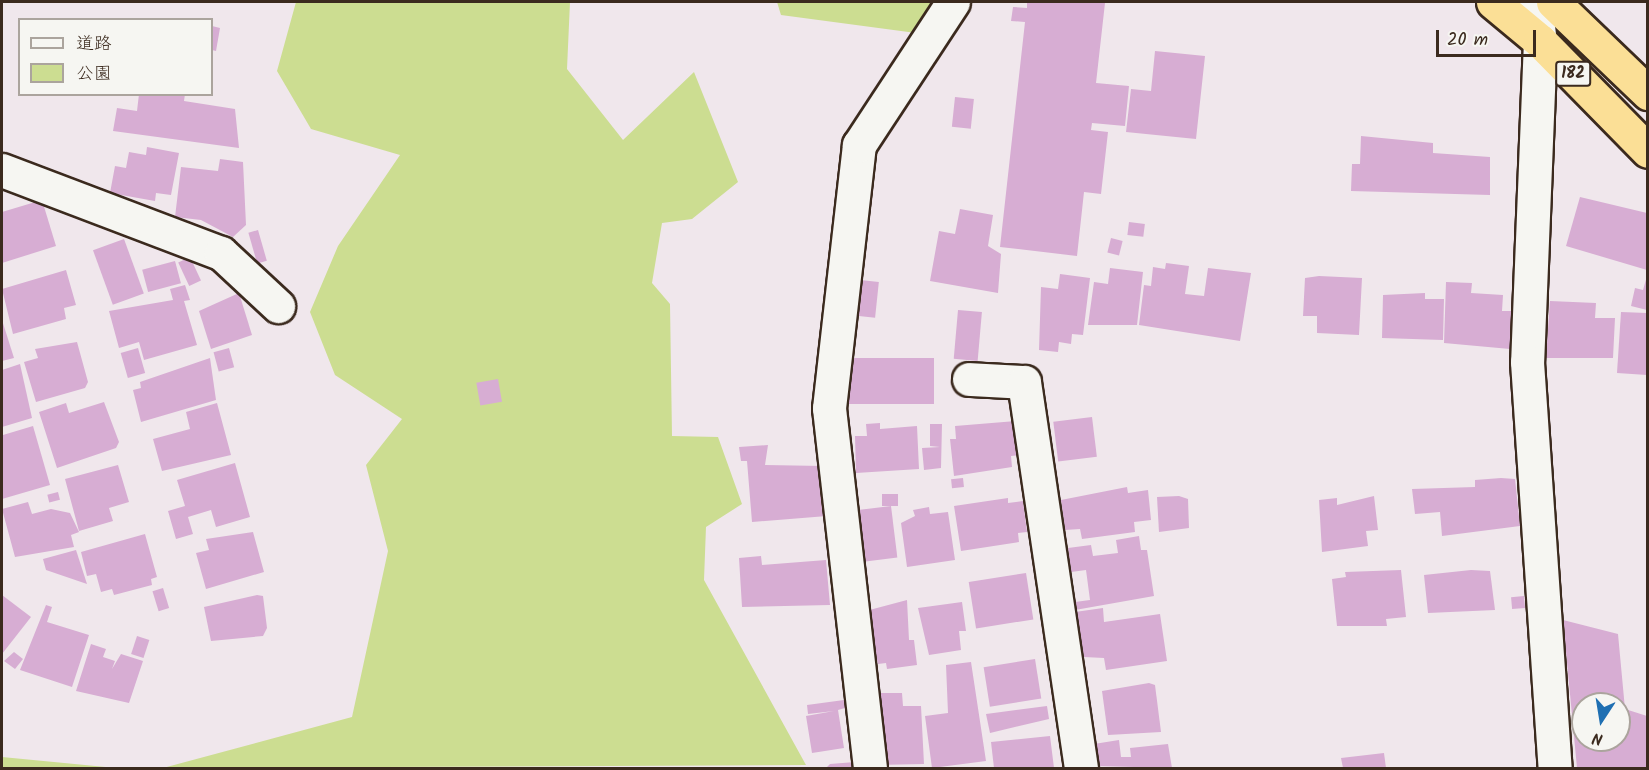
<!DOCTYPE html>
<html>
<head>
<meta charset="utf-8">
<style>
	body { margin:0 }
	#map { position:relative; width:1649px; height:770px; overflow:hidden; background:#f0e7ec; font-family:Kalam,"Klee One",sans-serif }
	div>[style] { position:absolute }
	.green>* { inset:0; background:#ccdd91 }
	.building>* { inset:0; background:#d7add3; transform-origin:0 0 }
	.roads { filter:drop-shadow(2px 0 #3b2a1e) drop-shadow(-2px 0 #3b2a1e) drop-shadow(0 2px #3b2a1e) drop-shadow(0 -2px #3b2a1e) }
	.minor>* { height:33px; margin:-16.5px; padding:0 16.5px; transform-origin:16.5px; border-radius:16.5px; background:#f6f6f2 }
	.trunk>* { height:33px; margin:-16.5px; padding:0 16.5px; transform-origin:16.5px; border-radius:16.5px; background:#fbdf96 }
	span { translate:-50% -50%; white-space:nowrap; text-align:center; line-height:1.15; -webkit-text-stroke:5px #f6f6f2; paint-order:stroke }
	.shield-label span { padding:2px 4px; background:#f6f6f2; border:2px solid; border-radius:4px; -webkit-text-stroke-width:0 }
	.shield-label { font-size:16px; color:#3b2a1e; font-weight:700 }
	.frame { position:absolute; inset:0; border:3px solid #3b2a1e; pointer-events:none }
	.legend { position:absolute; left:18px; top:18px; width:195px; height:78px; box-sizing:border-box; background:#f6f6f2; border:2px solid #aba49d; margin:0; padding:8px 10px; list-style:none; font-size:18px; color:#3b2a1e }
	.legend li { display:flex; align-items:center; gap:12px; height:30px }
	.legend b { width:30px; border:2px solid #aba49d }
	.north { position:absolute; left:1571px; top:692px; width:60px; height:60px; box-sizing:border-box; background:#f6f6f2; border:2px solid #aba49d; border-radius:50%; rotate:192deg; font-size:16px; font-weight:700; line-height:24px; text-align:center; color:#3b2a1e }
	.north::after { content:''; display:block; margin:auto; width:21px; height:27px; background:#1f6fb2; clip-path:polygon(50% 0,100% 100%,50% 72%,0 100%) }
	.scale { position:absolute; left:1436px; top:30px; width:100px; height:27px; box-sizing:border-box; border:3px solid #3b2a1e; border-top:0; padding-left:8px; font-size:18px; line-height:21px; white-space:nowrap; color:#3b2a1e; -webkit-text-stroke:4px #f6f6f2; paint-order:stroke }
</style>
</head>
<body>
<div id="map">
	<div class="green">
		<div style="clip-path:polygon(296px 2px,570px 2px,567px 69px,623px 140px,694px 72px,738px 182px,692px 219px,662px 223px,652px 283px,670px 304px,672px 436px,718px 437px,742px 504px,706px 527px,704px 580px,806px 765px,163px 768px,352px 717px,388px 551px,366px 465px,402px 419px,335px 375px,310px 312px,338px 246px,400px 155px,311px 129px,277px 71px)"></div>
		<div style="clip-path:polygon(777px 2px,954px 2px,931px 35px,781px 15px)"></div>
		<div style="clip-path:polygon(2px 757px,116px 768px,2px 768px)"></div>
	</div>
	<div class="building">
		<div style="clip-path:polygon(1027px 2px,1105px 3px,1096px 83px,1129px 86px,1125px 126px,1092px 123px,1091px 130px,1108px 132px,1101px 194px,1084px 192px,1077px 256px,1000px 247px,1025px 22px,1011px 21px,1013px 7px,1027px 8px)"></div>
		<div style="clip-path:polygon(212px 26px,220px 28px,216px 51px,212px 50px)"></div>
		<div style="clip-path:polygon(1155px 51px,1205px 56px,1196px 139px,1126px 132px,1131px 89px,1151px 91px)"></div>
		<div style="clip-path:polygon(139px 94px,185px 94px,184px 101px,235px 109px,239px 148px,113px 131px,117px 108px,137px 111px)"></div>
		<div style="left:955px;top:97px;width:19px;height:30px;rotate:6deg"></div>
		<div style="clip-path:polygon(1361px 136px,1433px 143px,1433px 153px,1490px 157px,1490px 195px,1351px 191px,1352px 164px,1360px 164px)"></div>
		<div style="clip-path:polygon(147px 147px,179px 153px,171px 195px,156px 193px,155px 201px,110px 193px,115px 166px,126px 168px,129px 152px,146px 155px)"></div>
		<div style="clip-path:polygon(220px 159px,243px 162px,246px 225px,233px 237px,201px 220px,175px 217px,181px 167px,218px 171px)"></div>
		<div style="clip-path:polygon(1580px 197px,1647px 213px,1647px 270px,1566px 246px)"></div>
		<div style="clip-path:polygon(42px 200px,56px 246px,2px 263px,2px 212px)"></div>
		<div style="clip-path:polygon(960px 209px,993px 215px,988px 246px,1001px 254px,998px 293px,930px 281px,939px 231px,955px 234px)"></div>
		<div style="left:1129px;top:222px;width:16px;height:13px;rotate:7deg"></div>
		<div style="left:258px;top:230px;width:32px;height:10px;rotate:74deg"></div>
		<div style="left:1111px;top:238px;width:12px;height:15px;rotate:14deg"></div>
		<div style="left:124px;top:239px;width:58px;height:33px;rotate:70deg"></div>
		<div style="left:190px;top:257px;width:26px;height:13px;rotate:65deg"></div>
		<div style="left:175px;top:261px;width:23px;height:34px;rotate:75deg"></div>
		<div style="clip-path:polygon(1166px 263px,1189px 266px,1185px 294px,1204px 296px,1208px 268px,1251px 273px,1240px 341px,1139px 325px,1144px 285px,1151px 286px,1153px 267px,1165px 269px)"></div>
		<div style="clip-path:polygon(1110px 268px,1143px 272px,1137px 325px,1088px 325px,1094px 282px,1108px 284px)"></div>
		<div style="clip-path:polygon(66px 270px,76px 305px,64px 308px,66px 319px,13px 334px,2px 289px)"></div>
		<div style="clip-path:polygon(1060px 274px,1090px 278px,1083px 335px,1072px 334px,1071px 344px,1059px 342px,1058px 352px,1039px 350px,1041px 287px,1058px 289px)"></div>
		<div style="clip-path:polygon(1319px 276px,1362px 278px,1359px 335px,1317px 333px,1317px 316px,1303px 316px,1305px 278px)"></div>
		<div style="clip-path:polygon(1647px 276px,1647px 310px,1631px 306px,1635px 288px,1643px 290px)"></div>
		<div style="left:851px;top:279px;width:28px;height:36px;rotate:6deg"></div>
		<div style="clip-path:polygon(1446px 282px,1472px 283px,1471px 293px,1503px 295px,1502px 311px,1512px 311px,1510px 349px,1444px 343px)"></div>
		<div style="clip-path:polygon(185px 285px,190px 300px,184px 301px,197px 345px,144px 360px,139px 342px,119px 348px,109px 311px,173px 300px,170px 289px)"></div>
		<div style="clip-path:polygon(239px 293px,252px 335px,211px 349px,199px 311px)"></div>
		<div style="clip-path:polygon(1425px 293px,1425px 299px,1444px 299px,1443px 340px,1382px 338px,1383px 295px)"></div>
		<div style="clip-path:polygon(1550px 301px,1596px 303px,1595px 318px,1615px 318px,1613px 358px,1546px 358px)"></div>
		<div style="left:958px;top:310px;width:24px;height:49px;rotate:5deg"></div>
		<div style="clip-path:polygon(1621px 312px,1647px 313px,1647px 375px,1617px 373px)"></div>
		<div style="clip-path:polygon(2px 320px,14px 358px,2px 361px)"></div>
		<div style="clip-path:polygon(77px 342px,88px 382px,85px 388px,36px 402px,24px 362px,38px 358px,35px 349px)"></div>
		<div style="left:138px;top:348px;width:26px;height:18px;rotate:74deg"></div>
		<div style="left:229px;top:348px;width:20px;height:16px;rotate:75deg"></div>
		<div style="clip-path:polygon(210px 358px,216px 400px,141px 422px,133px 390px,141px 388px,140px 382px)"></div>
		<div style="left:934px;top:358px;width:46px;height:91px;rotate:90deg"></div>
		<div style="clip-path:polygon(20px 364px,32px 418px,2px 427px,2px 370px)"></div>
		<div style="left:498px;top:379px;width:23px;height:22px;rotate:80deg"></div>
		<div style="clip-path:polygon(104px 402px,119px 442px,116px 448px,57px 468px,39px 412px,66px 403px,69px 413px)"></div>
		<div style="clip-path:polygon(217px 403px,231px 455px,162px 471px,153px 439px,190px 429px,186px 412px)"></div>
		<div style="left:1092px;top:417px;width:40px;height:39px;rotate:83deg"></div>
		<div style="clip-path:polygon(1016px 421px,1020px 455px,1011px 456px,1012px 467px,954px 476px,950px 439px,956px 439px,955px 426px)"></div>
		<div style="clip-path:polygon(880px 423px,880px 429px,917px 426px,919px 469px,856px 473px,855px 436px,867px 436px,866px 424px)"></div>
		<div style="clip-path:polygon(930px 424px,942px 424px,941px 468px,924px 470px,922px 448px,940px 447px,930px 446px)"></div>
		<div style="clip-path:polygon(33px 426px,50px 485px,2px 499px,3px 435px)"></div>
		<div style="clip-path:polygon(768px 445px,765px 465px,823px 466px,827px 516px,752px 522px,747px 461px,741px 461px,739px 447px)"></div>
		<div style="clip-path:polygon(235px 463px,250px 517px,216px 527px,211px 510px,188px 517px,193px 534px,176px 539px,168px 511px,185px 506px,177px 480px)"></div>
		<div style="clip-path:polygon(118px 465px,129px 502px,109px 508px,113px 521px,79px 531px,65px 479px)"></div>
		<div style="left:963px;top:478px;width:9px;height:12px;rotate:84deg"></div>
		<div style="clip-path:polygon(1501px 478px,1515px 479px,1520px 526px,1442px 536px,1440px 512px,1415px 514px,1412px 489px,1475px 487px,1475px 480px)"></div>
		<div style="clip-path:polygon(1127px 487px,1128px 493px,1148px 490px,1151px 520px,1134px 522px,1135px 532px,1082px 539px,1080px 529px,1065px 530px,1061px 500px)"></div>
		<div style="left:58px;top:492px;width:8px;height:11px;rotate:76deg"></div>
		<div style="left:882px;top:494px;width:16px;height:12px"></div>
		<div style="clip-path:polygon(1179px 496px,1188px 499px,1189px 528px,1159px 532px,1157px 497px)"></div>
		<div style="clip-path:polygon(1374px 496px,1378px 530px,1366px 531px,1368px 546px,1322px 552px,1319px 500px,1337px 498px,1337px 505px)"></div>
		<div style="clip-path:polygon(1008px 498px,1008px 503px,1023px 501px,1027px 532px,1018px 533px,1019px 542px,961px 551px,954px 506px)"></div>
		<div style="clip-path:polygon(28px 502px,32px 514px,51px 509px,70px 513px,79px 532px,71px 535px,74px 547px,15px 557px,2px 509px)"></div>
		<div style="left:891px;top:506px;width:52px;height:40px;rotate:83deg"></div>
		<div style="clip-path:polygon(929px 507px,930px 514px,948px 512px,955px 560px,907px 567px,901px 523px,915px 516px,913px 510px)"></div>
		<div style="clip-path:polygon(253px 532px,264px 572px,206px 589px,196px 553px,209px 550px,206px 539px)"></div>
		<div style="clip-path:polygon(145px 534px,157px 577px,151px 579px,152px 585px,114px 595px,112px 589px,101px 592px,96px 574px,87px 576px,81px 552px)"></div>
		<div style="clip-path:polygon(1139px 536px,1141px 550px,1147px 550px,1154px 596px,1075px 610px,1075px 602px,1090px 600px,1086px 570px,1071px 572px,1068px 548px,1091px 545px,1093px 556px,1118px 553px,1116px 540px)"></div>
		<div style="clip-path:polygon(76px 550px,87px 584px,46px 570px,43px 559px)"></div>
		<div style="clip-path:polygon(761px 556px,762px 565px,826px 560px,830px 605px,742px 607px,739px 558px)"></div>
		<div style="clip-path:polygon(1401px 570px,1406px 617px,1386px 619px,1387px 626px,1337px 626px,1332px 579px,1346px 577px,1345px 572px)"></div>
		<div style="clip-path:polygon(1471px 570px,1490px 571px,1495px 610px,1428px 613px,1424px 575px)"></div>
		<div style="left:1026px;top:573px;width:47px;height:58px;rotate:81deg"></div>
		<div style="left:163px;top:588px;width:21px;height:11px;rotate:73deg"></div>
		<div style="clip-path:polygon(2px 595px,31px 617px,2px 654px)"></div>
		<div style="clip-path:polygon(257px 595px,263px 596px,267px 628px,263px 636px,211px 641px,204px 607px)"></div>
		<div style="left:1524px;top:596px;width:12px;height:13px;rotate:85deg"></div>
		<div style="clip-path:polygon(907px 600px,909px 640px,914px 640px,917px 665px,887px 669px,886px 663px,878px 664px,876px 656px,870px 657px,862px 612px)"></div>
		<div style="clip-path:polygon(962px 602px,966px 631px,959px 631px,961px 650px,929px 655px,918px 608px)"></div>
		<div style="clip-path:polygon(46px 605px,52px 607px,47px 622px,89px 635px,72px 687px,20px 670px)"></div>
		<div style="clip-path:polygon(1103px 608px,1104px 622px,1160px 614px,1167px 661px,1106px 670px,1104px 658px,1084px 657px,1075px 612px)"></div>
		<div style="clip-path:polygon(evenodd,1563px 620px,1618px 634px,1625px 709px,1647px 716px,1647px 768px,1577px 768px,1563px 620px,1583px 704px,1619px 704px,1619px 740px,1583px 740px,1583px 704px)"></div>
		<div style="left:137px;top:636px;width:13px;height:19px;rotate:18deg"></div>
		<div style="clip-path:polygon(91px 644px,106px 649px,103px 657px,115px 661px,112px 669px,121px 654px,143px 661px,129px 703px,76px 691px)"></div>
		<div style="clip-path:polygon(14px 652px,23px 659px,15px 669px,4px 661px)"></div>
		<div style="left:1035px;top:659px;width:40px;height:52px;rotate:81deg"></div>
		<div style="clip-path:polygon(971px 662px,986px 761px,932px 768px,925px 716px,948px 713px,946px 665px)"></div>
		<div style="clip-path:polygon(1149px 683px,1155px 685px,1161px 732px,1108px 735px,1102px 691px)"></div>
		<div style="clip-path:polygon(879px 693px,902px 693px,903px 706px,921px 706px,924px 764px,876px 765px)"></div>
		<div style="clip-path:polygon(844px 700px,845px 708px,838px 710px,844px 748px,812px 753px,806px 716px,834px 711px,808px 714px,807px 705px)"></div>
		<div style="clip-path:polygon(1047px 706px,1049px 719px,990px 733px,986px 714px)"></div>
		<div style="clip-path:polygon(1050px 736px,1054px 768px,994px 768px,991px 742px)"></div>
		<div style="clip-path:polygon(1119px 740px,1121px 757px,1131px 757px,1130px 748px,1168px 744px,1172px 768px,1096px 766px,1094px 744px)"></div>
		<div style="clip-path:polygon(1384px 753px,1386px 768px,1343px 768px,1341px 758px)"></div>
		<div style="clip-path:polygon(855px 762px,855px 768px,826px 768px,830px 764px)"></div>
	</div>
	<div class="roads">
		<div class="minor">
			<div style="left:1535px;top:2px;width:39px;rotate:83deg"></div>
			<div style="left:1540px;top:41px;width:321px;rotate:92.3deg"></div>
			<div style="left:1527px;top:362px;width:407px;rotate:86.1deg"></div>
			<div style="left:2px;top:170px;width:234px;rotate:20.8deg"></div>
			<div style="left:221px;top:253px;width:78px;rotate:42.9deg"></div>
			<div style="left:969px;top:379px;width:55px;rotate:3.1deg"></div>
			<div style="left:1024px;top:382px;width:390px;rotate:81.6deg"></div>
			<div style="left:870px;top:768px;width:362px;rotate:-96.5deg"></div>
			<div style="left:829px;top:408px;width:265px;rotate:-83.5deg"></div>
			<div style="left:859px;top:145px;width:171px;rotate:-56.7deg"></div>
		</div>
		<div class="trunk">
			<div style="left:1493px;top:2px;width:61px;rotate:39.7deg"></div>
			<div style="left:1540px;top:41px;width:154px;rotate:45.5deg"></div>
			<div style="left:1553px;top:2px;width:132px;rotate:43.8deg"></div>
		</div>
	</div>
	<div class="shield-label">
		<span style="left:1573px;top:74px">182</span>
	</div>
	<div class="frame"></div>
	<ul class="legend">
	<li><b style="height:8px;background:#f6f6f2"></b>道路</li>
	<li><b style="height:16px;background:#ccdd91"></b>公園</li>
	</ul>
	<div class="north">N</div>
	<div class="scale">20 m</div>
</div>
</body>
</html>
